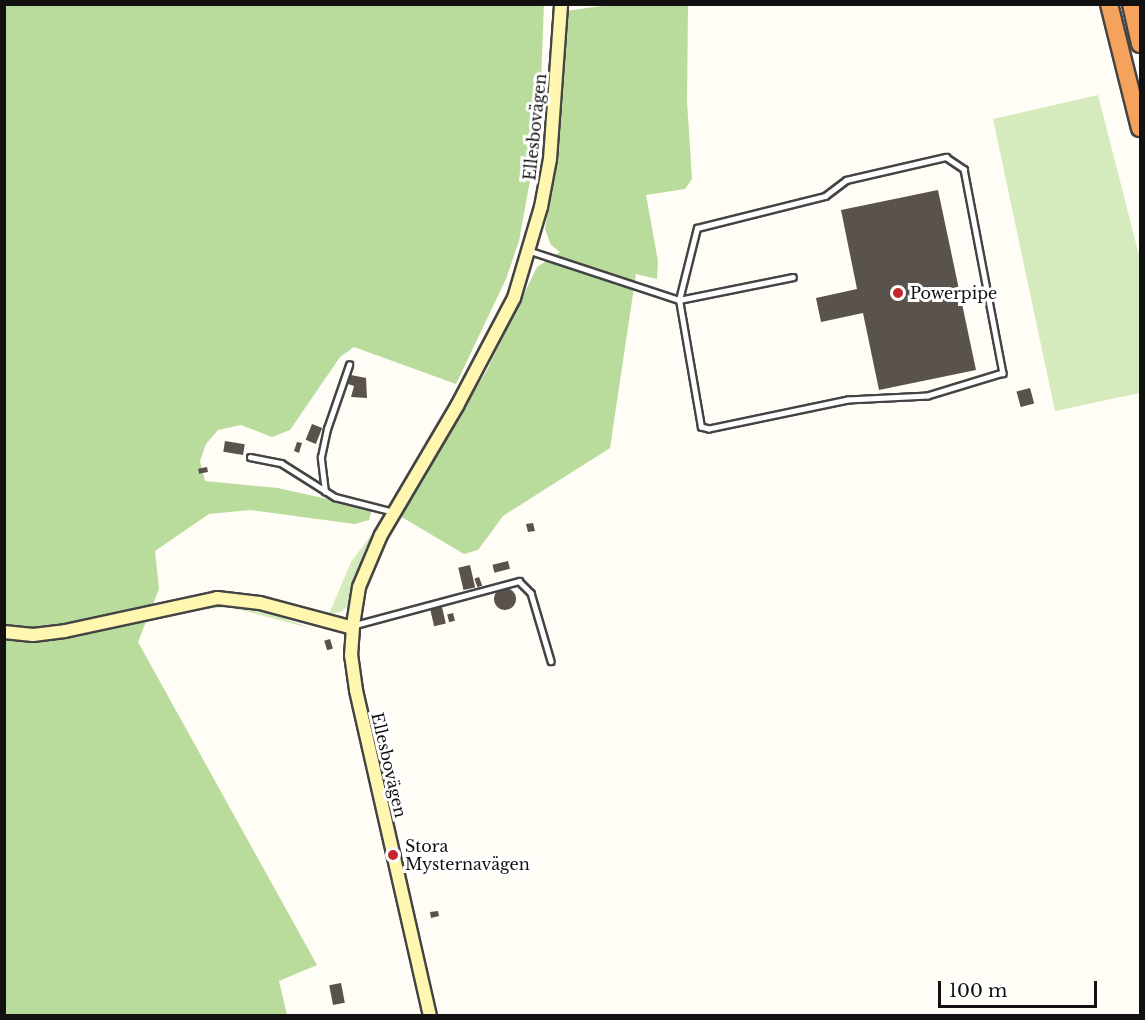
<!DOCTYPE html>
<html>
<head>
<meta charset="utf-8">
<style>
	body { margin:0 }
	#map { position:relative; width:1145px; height:1020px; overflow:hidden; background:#fffdf5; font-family:"Libre Baskerville",serif }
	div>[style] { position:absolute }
	.green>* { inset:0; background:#d5ebbd }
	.forest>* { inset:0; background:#b9dc9c }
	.building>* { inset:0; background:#5a524d; transform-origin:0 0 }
	.round { border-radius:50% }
	.roads { filter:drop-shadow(2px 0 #444) drop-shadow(-2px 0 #444) drop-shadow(0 2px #444) drop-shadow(0 -2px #444) }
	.lane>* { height:4.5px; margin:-2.25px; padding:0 2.25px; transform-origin:2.25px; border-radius:2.25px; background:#fff }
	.secondary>* { height:12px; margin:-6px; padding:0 6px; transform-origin:6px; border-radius:6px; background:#fff6b0 }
	.highway>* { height:16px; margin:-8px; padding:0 8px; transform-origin:8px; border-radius:8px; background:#f5a25d }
	.dots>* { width:16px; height:16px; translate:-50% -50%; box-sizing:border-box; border:3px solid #fff; border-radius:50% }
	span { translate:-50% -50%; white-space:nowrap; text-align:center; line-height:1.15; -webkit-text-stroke:6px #fff; paint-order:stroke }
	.street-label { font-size:16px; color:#111 }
	.poi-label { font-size:16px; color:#111 }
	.left { translate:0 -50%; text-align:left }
	.frame { position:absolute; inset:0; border:6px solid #111; pointer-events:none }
	.scale { position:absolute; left:938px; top:981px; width:159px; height:27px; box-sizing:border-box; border:3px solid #111; border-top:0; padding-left:8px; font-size:18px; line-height:21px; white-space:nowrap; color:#111; -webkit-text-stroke:4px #fff; paint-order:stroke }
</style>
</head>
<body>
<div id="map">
	<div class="green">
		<div style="clip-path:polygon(1098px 95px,1140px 259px,1140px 393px,1055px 411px,993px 119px)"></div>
		<div style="clip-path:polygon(379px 525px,349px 605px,341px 612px,329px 614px,351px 562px)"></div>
		<div style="clip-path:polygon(219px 604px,253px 607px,313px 629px,229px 607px,196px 610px,78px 639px,4px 639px)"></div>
	</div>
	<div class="forest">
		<div style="clip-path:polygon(5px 5px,544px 5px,539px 131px,519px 241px,506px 279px,456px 384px,354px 347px,340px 357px,290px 430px,272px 437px,241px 425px,218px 430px,206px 444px,200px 461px,205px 481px,278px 488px,372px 509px,369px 520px,355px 524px,250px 510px,209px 514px,155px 551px,159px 589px,138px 642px,317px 965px,279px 981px,287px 1015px,5px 1016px)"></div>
		<div style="clip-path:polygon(608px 5px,688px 5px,687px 101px,692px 179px,685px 189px,646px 195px,658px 261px,657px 279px,636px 274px,610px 448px,503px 516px,478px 550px,464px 554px,400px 516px,487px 370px,537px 267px,560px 252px,551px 245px,545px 229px,557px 158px,566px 11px)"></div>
	</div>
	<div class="building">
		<div style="clip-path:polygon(938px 190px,976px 370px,879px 390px,863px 313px,821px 322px,816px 298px,857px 289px,841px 210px)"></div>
		<div style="clip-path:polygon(351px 375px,366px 378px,367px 398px,351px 397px,354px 386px,348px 384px)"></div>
		<div style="left:1030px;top:388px;width:16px;height:14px;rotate:75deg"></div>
		<div style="left:312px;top:424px;width:11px;height:17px;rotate:22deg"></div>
		<div style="left:225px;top:441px;width:20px;height:11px;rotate:9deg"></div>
		<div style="clip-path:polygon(297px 442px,302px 443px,299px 453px,294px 451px)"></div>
		<div style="left:207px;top:467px;width:5px;height:9px;rotate:79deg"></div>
		<div style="clip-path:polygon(533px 523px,535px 531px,528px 532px,526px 524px)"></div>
		<div style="left:508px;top:561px;width:8px;height:16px;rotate:76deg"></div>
		<div style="left:470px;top:565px;width:23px;height:12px;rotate:77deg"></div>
		<div style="left:479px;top:577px;width:9px;height:5px;rotate:69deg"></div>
		<div class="round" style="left:494px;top:588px;width:22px;height:22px"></div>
		<div style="left:442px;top:607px;width:17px;height:12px;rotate:77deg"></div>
		<div style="left:453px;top:613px;width:8px;height:6px;rotate:76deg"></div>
		<div style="left:330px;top:639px;width:10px;height:6px;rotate:73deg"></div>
		<div style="clip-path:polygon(438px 911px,439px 916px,431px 918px,430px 912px)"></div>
		<div style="left:341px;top:983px;width:20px;height:12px;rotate:79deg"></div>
	</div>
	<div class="roads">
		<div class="lane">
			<div style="left:946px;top:157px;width:22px;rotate:34deg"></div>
			<div style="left:964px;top:169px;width:208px;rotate:79.2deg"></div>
			<div style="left:1003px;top:373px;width:78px;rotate:163deg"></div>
			<div style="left:928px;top:396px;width:80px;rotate:177.1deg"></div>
			<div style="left:848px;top:400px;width:142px;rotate:168.2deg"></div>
			<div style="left:709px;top:429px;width:8px;rotate:-166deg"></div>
			<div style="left:701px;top:427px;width:129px;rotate:-99.8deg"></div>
			<div style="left:679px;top:300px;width:74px;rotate:-76deg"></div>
			<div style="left:697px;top:228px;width:132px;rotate:-14deg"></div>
			<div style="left:825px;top:196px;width:26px;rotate:-37deg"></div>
			<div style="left:846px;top:180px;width:103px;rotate:-13deg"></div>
			<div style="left:530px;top:251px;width:157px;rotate:18.2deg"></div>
			<div style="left:679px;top:300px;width:116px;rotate:-11.4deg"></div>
			<div style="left:250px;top:457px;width:32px;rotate:11deg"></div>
			<div style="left:281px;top:463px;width:64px;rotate:32.2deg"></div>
			<div style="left:335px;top:497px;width:61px;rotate:14.3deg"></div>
			<div style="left:325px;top:492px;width:35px;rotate:-97deg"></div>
			<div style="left:321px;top:457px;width:29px;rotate:-78deg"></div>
			<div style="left:327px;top:429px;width:68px;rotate:-71deg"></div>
			<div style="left:355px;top:625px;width:170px;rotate:-15deg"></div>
			<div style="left:519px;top:581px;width:17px;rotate:45deg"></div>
			<div style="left:531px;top:593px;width:71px;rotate:73.6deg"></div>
		</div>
		<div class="secondary">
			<div style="left:4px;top:632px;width:29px;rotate:6deg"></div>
			<div style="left:33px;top:635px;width:32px;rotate:-7deg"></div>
			<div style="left:65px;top:631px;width:156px;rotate:-12.2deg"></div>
			<div style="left:217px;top:598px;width:43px;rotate:6.6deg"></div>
			<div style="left:260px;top:603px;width:96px;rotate:15deg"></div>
			<div style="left:430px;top:1016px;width:334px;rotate:-102.8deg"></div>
			<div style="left:356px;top:690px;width:34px;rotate:-98deg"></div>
			<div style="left:351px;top:656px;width:31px;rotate:-86deg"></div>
			<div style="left:353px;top:625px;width:38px;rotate:-81deg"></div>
			<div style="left:359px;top:587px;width:56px;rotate:-67.1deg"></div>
			<div style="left:381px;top:535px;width:150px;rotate:-59.5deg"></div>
			<div style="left:457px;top:406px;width:122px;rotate:-62.2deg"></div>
			<div style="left:514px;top:298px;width:95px;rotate:-73.5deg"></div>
			<div style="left:541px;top:207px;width:49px;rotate:-79.4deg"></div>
			<div style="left:550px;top:159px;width:155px;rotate:-85.9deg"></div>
		</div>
		<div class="highway">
			<div style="left:1109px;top:4px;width:128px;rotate:76deg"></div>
			<div style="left:1131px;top:4px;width:41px;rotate:77.3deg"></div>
		</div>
	</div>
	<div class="dots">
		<div style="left:898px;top:293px;background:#c4262e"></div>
		<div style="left:393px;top:855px;background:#c4262e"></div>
	</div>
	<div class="street-label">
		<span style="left:535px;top:127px;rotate:-84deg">Ellesbovägen</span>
		<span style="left:389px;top:765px;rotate:77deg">Ellesbovägen</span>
	</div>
	<div class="poi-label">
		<span class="left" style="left:910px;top:293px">Powerpipe</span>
		<span class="left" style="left:405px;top:855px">Stora<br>Mysternavägen</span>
	</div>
	<div class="frame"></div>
	<div class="scale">100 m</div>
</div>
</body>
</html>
